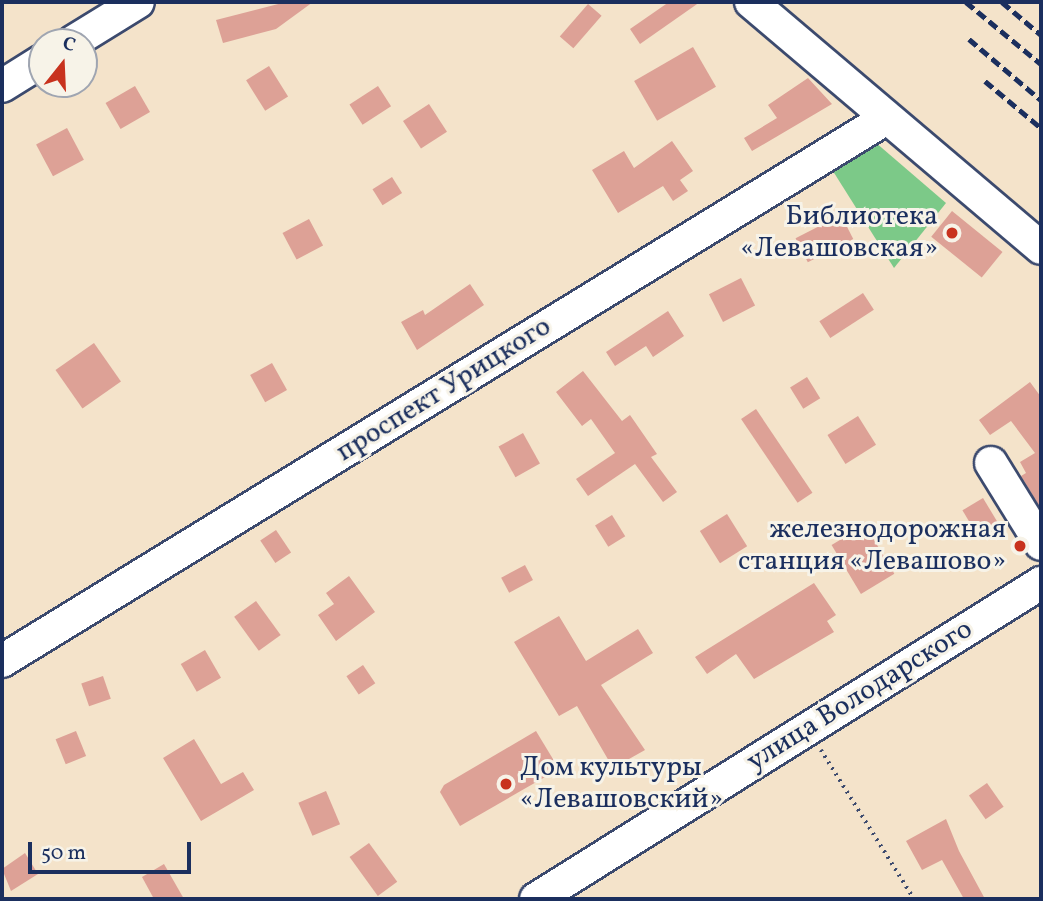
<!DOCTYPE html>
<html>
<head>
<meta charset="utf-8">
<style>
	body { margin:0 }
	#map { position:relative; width:1043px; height:901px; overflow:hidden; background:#f4e3ca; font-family:Vollkorn,serif }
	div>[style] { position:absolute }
	.green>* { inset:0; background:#7cc988 }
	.building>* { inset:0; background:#dda196; transform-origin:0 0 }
	.path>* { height:3.5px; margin-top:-1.75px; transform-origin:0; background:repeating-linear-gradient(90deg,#3c4a6e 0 2px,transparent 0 7px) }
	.roads { filter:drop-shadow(2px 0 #3c4a6e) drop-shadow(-2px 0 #3c4a6e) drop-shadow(0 2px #3c4a6e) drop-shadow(0 -2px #3c4a6e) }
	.minor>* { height:32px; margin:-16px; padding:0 16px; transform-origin:16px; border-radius:16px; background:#fff }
	.rail>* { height:5px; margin-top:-2.5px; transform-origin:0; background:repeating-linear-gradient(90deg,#1b2f5e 0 10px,transparent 0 15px) }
	.dots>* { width:19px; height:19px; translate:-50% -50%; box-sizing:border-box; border:4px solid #f7f3e8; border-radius:50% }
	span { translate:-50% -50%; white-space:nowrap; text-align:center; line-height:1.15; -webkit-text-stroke:6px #f7f3e8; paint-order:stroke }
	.poi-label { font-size:28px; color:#1b2f5e }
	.right { translate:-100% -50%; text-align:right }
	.left { translate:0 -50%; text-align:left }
	.street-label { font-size:28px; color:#1b2f5e }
	.frame { position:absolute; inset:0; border:4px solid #1b2f5e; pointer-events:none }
	.north { position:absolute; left:28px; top:28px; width:70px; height:70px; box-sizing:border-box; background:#f7f3e8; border:2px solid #9fa5b1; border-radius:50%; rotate:18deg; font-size:19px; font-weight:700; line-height:28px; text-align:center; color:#1b2f5e }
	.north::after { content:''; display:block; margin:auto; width:24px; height:32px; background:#c8321e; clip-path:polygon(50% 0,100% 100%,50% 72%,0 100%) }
	.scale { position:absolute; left:28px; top:842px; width:163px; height:32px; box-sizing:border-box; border:4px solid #1b2f5e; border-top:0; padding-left:9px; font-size:21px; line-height:24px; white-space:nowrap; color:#1b2f5e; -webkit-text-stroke:5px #f7f3e8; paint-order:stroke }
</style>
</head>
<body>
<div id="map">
	<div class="green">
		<div style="clip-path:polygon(875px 142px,946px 203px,894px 268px,831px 168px)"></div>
	</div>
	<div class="building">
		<div style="clip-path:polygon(286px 2px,313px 2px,276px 29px,223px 43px,216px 20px)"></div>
		<div style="clip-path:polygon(669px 2px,700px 2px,640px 44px,630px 29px)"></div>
		<div style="left:588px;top:4px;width:18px;height:43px;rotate:41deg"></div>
		<div style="left:693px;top:47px;width:46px;height:68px;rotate:60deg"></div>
		<div style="left:269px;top:66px;width:36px;height:27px;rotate:58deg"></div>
		<div style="clip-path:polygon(808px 78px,832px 104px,752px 151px,744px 138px,777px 118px,768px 105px)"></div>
		<div style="left:135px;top:86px;width:30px;height:34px;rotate:60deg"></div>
		<div style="left:378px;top:86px;width:24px;height:34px;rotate:57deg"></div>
		<div style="left:429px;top:104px;width:33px;height:31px;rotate:57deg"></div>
		<div style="left:67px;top:128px;width:36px;height:35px;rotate:62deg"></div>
		<div style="clip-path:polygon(672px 141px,693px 171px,680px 180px,688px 191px,673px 201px,663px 186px,618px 213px,592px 170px,624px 151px,634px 168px)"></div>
		<div style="left:392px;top:177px;width:19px;height:23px;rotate:58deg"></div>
		<div style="left:952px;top:211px;width:65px;height:33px;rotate:39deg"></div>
		<div style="left:841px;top:215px;width:27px;height:51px;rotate:63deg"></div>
		<div style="left:309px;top:219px;width:30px;height:30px;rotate:62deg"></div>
		<div style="left:741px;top:278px;width:31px;height:36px;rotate:63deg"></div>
		<div style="clip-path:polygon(470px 284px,484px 305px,417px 350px,401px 322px,423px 310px,425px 315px)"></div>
		<div style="left:863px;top:293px;width:20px;height:52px;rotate:57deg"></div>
		<div style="clip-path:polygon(668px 311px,684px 336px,653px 357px,646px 346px,615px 366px,606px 352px)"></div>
		<div style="left:94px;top:343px;width:47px;height:47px;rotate:55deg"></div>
		<div style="left:272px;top:363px;width:31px;height:25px;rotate:61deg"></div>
		<div style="clip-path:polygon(583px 371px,622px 421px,630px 415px,657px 454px,651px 457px,677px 492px,663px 502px,635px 464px,588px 496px,576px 479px,615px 453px,591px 419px,582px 426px,556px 392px)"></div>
		<div style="left:807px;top:377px;width:25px;height:20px;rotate:58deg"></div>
		<div style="clip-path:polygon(1030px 382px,1041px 397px,1041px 509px,1021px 476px,1026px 473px,1020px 462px,1035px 453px,1011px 421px,990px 435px,979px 420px)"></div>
		<div style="left:756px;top:409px;width:101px;height:18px;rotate:56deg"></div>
		<div style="left:858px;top:416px;width:34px;height:36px;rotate:58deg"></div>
		<div style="left:523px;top:433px;width:35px;height:28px;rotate:61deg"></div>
		<div style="left:983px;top:498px;width:33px;height:24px;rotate:59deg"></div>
		<div style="left:727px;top:514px;width:38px;height:32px;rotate:58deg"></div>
		<div style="left:612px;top:515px;width:25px;height:20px;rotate:58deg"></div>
		<div style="left:865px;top:525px;width:57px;height:39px;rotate:59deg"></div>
		<div style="left:276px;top:530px;width:27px;height:19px;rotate:56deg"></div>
		<div style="left:525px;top:565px;width:17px;height:27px;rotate:62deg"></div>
		<div style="clip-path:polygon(349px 576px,375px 612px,336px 641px,318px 615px,334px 604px,326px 593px)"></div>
		<div style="clip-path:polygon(814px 583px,836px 615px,827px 621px,834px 632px,754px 679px,736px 654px,707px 674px,695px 657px)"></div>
		<div style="left:256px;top:601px;width:42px;height:27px;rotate:54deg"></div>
		<div style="clip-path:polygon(559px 616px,586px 661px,638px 629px,653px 653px,601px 685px,645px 750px,613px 768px,577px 706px,559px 716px,514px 642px)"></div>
		<div style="left:205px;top:650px;width:32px;height:28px;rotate:60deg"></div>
		<div style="left:363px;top:665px;width:22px;height:20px;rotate:56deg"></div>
		<div style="left:103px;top:676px;width:24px;height:23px;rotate:71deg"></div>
		<div style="left:76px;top:731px;width:27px;height:22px;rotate:68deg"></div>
		<div style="clip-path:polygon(536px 731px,559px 769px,460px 826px,440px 792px,444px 785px)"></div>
		<div style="clip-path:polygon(194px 739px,221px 784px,243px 772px,254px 790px,201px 821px,163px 758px)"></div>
		<div style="left:987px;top:783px;width:29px;height:22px;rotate:55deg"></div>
		<div style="left:326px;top:791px;width:36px;height:30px;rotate:67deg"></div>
		<div style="clip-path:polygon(946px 819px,959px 851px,985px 899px,964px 899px,942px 860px,922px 870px,906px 841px)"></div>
		<div style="left:369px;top:843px;width:48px;height:24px;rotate:54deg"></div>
		<div style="clip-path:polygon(25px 853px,38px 874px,11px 891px,2px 869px)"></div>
		<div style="clip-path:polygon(164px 864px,184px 899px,154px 899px,142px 877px)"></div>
	</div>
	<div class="path">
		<div style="left:821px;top:750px;width:176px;rotate:58deg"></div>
	</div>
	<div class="roads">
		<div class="minor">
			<div style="left:751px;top:2px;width:380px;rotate:40.3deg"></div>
			<div style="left:73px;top:42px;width:76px;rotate:-31.6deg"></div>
			<div style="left:2px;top:86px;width:47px;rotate:-32deg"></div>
			<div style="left:991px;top:463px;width:95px;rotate:58.3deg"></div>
			<div style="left:2px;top:661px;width:1036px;rotate:-31.54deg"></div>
			<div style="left:536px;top:899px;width:596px;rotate:-32.04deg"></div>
		</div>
	</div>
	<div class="rail">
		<div style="left:966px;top:2px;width:97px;rotate:39.6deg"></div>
		<div style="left:1002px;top:2px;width:51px;rotate:40.2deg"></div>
		<div style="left:969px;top:39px;width:94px;rotate:40.3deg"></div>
		<div style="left:985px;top:81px;width:73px;rotate:40deg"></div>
	</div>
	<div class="dots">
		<div style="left:952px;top:233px;background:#c8321e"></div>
		<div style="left:1020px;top:546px;background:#c8321e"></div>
		<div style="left:506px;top:784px;background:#c8321e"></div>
	</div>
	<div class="poi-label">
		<span class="right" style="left:938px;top:233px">Библиотека<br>«Левашовская»</span>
		<span class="right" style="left:1006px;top:546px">железнодорожная<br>станция «Левашово»</span>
		<span class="left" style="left:520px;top:784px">Дом культуры<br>«Левашовский»</span>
	</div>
	<div class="street-label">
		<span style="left:444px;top:390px;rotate:-32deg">проспект Урицкого</span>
		<span style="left:860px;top:696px;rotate:-32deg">улица Володарского</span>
	</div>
	<div class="frame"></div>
	<div class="north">С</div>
	<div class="scale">50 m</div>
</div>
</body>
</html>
